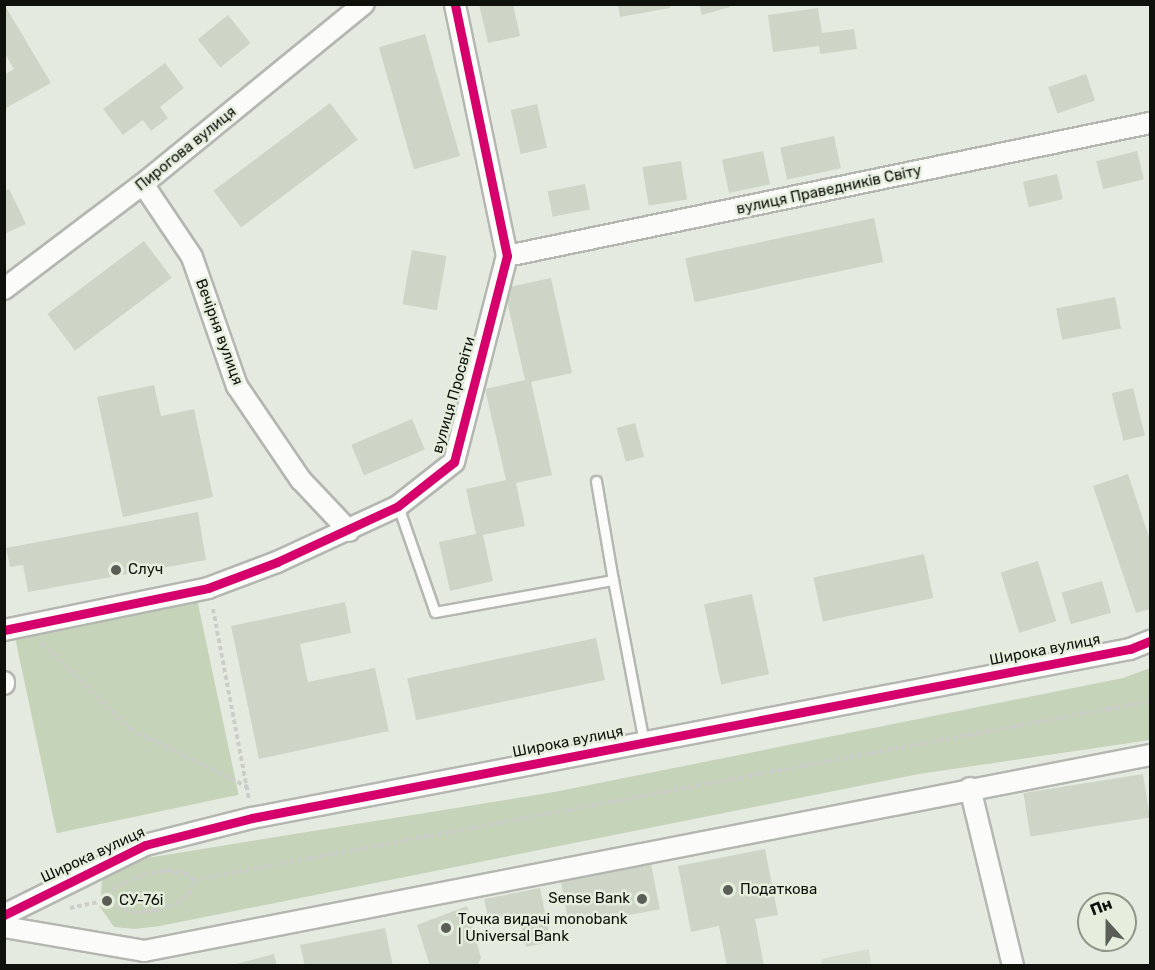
<!DOCTYPE html>
<html>
<head>
<meta charset="utf-8">
<style>
	body { margin:0 }
	#map { position:relative; width:1155px; height:970px; overflow:hidden; background:#e5eae1; font-family:Rubik,sans-serif }
	div>[style] { position:absolute }
	.built>* { inset:0; background:#d6decf }
	.green>* { inset:0; background:#c5d3b8; transform-origin:0 0 }
	.building>* { inset:0; background:#cdd5c6; transform-origin:0 0 }
	.path>* { height:4px; margin-top:-2px; transform-origin:0; background:repeating-linear-gradient(90deg,#cccdca 0 4.5px,transparent 0 7.5px) }
	.roads { filter:drop-shadow(2px 0 #b4b7b1) drop-shadow(-2px 0 #b4b7b1) drop-shadow(0 2px #b4b7b1) drop-shadow(0 -2px #b4b7b1) }
	.service>* { height:9px; margin:-4.5px; padding:0 4.5px; transform-origin:4.5px; border-radius:4.5px; background:#fbfcfa }
	.minor>* { height:20px; margin:-10px; padding:0 10px; transform-origin:10px; border-radius:10px; background:#fbfcfa }
	.cycleway>* { height:9px; margin:-4.5px; padding:0 4.5px; transform-origin:4.5px; border-radius:4.5px; background:#d6006c }
	.dots>* { width:16px; height:16px; translate:-50% -50%; box-sizing:border-box; border:3px solid #e5eedd; border-radius:50% }
	span { translate:-50% -50%; white-space:nowrap; text-align:center; line-height:1.15; -webkit-text-stroke:5px #e5eedd; paint-order:stroke }
	.street-label { font-size:15px; color:#0f120c }
	.poi-label { font-size:15px; color:#0f120c }
	.left { translate:0 -50%; text-align:left }
	.right { translate:-100% -50%; text-align:right }
	.frame { position:absolute; inset:0; border:6px solid #0f120c; pointer-events:none }
	.north { position:absolute; left:1077px; top:892px; width:60px; height:60px; box-sizing:border-box; background:#e5eedd; border:2px solid #8f9689; border-radius:50%; rotate:339deg; font-size:16px; font-weight:700; line-height:24px; text-align:center; color:#0f120c }
	.north::after { content:''; display:block; margin:auto; width:21px; height:27px; background:#5a5e57; clip-path:polygon(50% 0,100% 100%,50% 72%,0 100%) }
</style>
</head>
<body>
<div id="map">
	<div class="built">
		<div style="clip-path:polygon(869px 949px,871px 965px,822px 965px,821px 959px)"></div>
	</div>
	<div class="green">
		<div style="left:197px;top:599px;width:200px;height:186px;rotate:78deg"></div>
		<div style="clip-path:polygon(1150px 668px,1150px 740px,919px 774px,160px 926px,135px 929px,114px 927px,100px 907px,102px 879px,122px 862px,554px 792px,1123px 678px)"></div>
	</div>
	<div class="building">
		<div style="clip-path:polygon(4px 4px,51px 83px,4px 109px,4px 75px,14px 69px,4px 52px)"></div>
		<div style="clip-path:polygon(479px 4px,513px 4px,520px 36px,488px 43px)"></div>
		<div style="clip-path:polygon(618px 4px,670px 4px,670px 8px,620px 17px)"></div>
		<div style="clip-path:polygon(699px 4px,729px 4px,730px 7px,702px 15px)"></div>
		<div style="clip-path:polygon(818px 8px,822px 33px,854px 29px,857px 49px,820px 54px,819px 46px,773px 52px,768px 15px)"></div>
		<div style="left:228px;top:15px;width:36px;height:39px;rotate:51deg"></div>
		<div style="left:425px;top:34px;width:127px;height:48px;rotate:74deg"></div>
		<div style="clip-path:polygon(165px 63px,184px 88px,160px 107px,168px 118px,151px 131px,143px 120px,123px 135px,103px 109px)"></div>
		<div style="left:1086px;top:74px;width:28px;height:40px;rotate:71deg"></div>
		<div style="left:330px;top:103px;width:46px;height:146px;rotate:53deg"></div>
		<div style="left:537px;top:104px;width:45px;height:27px;rotate:77deg"></div>
		<div style="left:834px;top:136px;width:33px;height:55px;rotate:78deg"></div>
		<div style="left:763px;top:151px;width:34px;height:42px;rotate:78deg"></div>
		<div style="left:1137px;top:151px;width:29px;height:42px;rotate:76deg"></div>
		<div style="left:681px;top:161px;width:39px;height:39px;rotate:81deg"></div>
		<div style="left:1057px;top:174px;width:26px;height:35px;rotate:77deg"></div>
		<div style="left:585px;top:184px;width:26px;height:38px;rotate:79deg"></div>
		<div style="clip-path:polygon(9px 189px,26px 224px,4px 234px,4px 191px)"></div>
		<div style="left:874px;top:218px;width:45px;height:193px;rotate:78deg"></div>
		<div style="left:144px;top:241px;width:46px;height:121px;rotate:53deg"></div>
		<div style="left:412px;top:250px;width:35px;height:55px;rotate:10deg"></div>
		<div style="clip-path:polygon(551px 278px,572px 373px,531px 382px,552px 475px,516px 483px,525px 526px,483px 535px,493px 581px,450px 591px,439px 542px,476px 534px,466px 489px,506px 480px,485px 389px,525px 380px,504px 288px)"></div>
		<div style="left:1115px;top:297px;width:32px;height:60px;rotate:79deg"></div>
		<div style="clip-path:polygon(154px 385px,161px 416px,194px 409px,213px 497px,123px 517px,97px 397px)"></div>
		<div style="left:1133px;top:388px;width:49px;height:22px;rotate:76deg"></div>
		<div style="left:412px;top:419px;width:33px;height:66px;rotate:67deg"></div>
		<div style="left:635px;top:423px;width:35px;height:19px;rotate:75deg"></div>
		<div style="clip-path:polygon(1128px 474px,1150px 540px,1150px 609px,1136px 613px,1093px 486px)"></div>
		<div style="clip-path:polygon(198px 512px,206px 560px,28px 592px,23px 565px,10px 567px,6px 548px)"></div>
		<div style="left:924px;top:554px;width:45px;height:113px;rotate:78deg"></div>
		<div style="left:1038px;top:561px;width:63px;height:39px;rotate:73deg"></div>
		<div style="left:1102px;top:581px;width:33px;height:42px;rotate:74deg"></div>
		<div style="left:752px;top:594px;width:82px;height:49px;rotate:78deg"></div>
		<div style="clip-path:polygon(345px 602px,351px 633px,300px 644px,308px 682px,375px 668px,389px 731px,259px 759px,231px 626px)"></div>
		<div style="left:596px;top:638px;width:43px;height:193px;rotate:78deg"></div>
		<div style="left:1143px;top:774px;width:44px;height:121px;rotate:81deg"></div>
		<div style="clip-path:polygon(765px 849px,778px 915px,755px 919px,764px 966px,727px 966px,719px 926px,691px 932px,678px 866px)"></div>
		<div style="left:651px;top:864px;width:46px;height:92px;rotate:79deg"></div>
		<div style="clip-path:polygon(540px 888px,551px 942px,526px 947px,519px 915px,489px 921px,484px 899px)"></div>
		<div style="clip-path:polygon(467px 906px,481px 958px,477px 966px,430px 966px,417px 925px)"></div>
		<div style="clip-path:polygon(385px 928px,393px 966px,305px 966px,300px 945px)"></div>
		<div style="clip-path:polygon(274px 954px,277px 966px,234px 966px,233px 965px)"></div>
	</div>
	<div class="path">
		<div style="left:213px;top:609px;width:193px;rotate:79.3deg"></div>
		<div style="left:42px;top:643px;width:123px;rotate:44.3deg"></div>
		<div style="left:130px;top:729px;width:131px;rotate:26.2deg"></div>
		<div style="left:102px;top:901px;width:35px;rotate:20deg"></div>
		<div style="left:135px;top:913px;width:19px;rotate:-6deg"></div>
		<div style="left:154px;top:911px;width:23px;rotate:-18deg"></div>
		<div style="left:176px;top:904px;width:16px;rotate:-38deg"></div>
		<div style="left:189px;top:894px;width:15px;rotate:-70deg"></div>
		<div style="left:70px;top:908px;width:33px;rotate:-12deg"></div>
		<div style="left:102px;top:901px;width:21px;rotate:-45deg"></div>
		<div style="left:117px;top:886px;width:29px;rotate:-22deg"></div>
		<div style="left:144px;top:875px;width:24px;rotate:-12deg"></div>
		<div style="left:167px;top:870px;width:18px;rotate:9deg"></div>
		<div style="left:185px;top:873px;width:11px;rotate:38deg"></div>
		<div style="left:194px;top:880px;width:973px;rotate:-10.61deg"></div>
	</div>
	<div class="roads">
		<div class="service">
			<div style="left:596px;top:481px;width:100px;rotate:80.3deg"></div>
			<div style="left:398px;top:506px;width:112px;rotate:70.8deg"></div>
			<div style="left:435px;top:612px;width:181px;rotate:-10.2deg"></div>
			<div style="left:613px;top:580px;width:165px;rotate:79.2deg"></div>
		</div>
		<div class="minor">
			<div style="left:143px;top:184px;width:88px;rotate:56.1deg"></div>
			<div style="left:192px;top:257px;width:137px;rotate:70.8deg"></div>
			<div style="left:237px;top:386px;width:114px;rotate:55.8deg"></div>
			<div style="left:301px;top:480px;width:70px;rotate:46.7deg"></div>
			<div style="left:507px;top:256px;width:657px;rotate:-11.69deg"></div>
			<div style="left:4px;top:289px;width:174px;rotate:-37.1deg"></div>
			<div style="left:143px;top:184px;width:285px;rotate:-39.2deg"></div>
			<div style="left:4px;top:630px;width:208px;rotate:-11.6deg"></div>
			<div style="left:208px;top:588px;width:74px;rotate:-20.6deg"></div>
			<div style="left:277px;top:562px;width:133px;rotate:-24.8deg"></div>
			<div style="left:398px;top:506px;width:71px;rotate:-38.2deg"></div>
			<div style="left:454px;top:462px;width:213px;rotate:-75.6deg"></div>
			<div style="left:507px;top:256px;width:257px;rotate:-101.7deg"></div>
			<div style="left:4px;top:682px;width:2px;rotate:90deg"></div>
			<div style="left:970px;top:788px;width:183px;rotate:76.4deg"></div>
			<div style="left:4px;top:915px;width:157px;rotate:-26.4deg"></div>
			<div style="left:145px;top:845px;width:110px;rotate:-14.2deg"></div>
			<div style="left:252px;top:818px;width:894px;rotate:-10.9deg"></div>
			<div style="left:1130px;top:649px;width:22px;rotate:-22deg"></div>
			<div style="left:4px;top:927px;width:142px;rotate:9.7deg"></div>
			<div style="left:144px;top:951px;width:1025px;rotate:-11.02deg"></div>
		</div>
	</div>
	<div class="cycleway">
		<div style="left:4px;top:630px;width:208px;rotate:-11.6deg"></div>
		<div style="left:208px;top:588px;width:74px;rotate:-20.6deg"></div>
		<div style="left:277px;top:562px;width:133px;rotate:-24.8deg"></div>
		<div style="left:398px;top:506px;width:71px;rotate:-38.2deg"></div>
		<div style="left:454px;top:462px;width:213px;rotate:-75.6deg"></div>
		<div style="left:507px;top:256px;width:257px;rotate:-101.7deg"></div>
		<div style="left:4px;top:915px;width:157px;rotate:-26.4deg"></div>
		<div style="left:145px;top:845px;width:110px;rotate:-14.2deg"></div>
		<div style="left:252px;top:818px;width:894px;rotate:-10.9deg"></div>
		<div style="left:1130px;top:649px;width:22px;rotate:-22deg"></div>
	</div>
	<div class="dots">
		<div style="left:116px;top:570px;background:#5a5e57"></div>
		<div style="left:728px;top:890px;background:#5a5e57"></div>
		<div style="left:642px;top:899px;background:#5a5e57"></div>
		<div style="left:107px;top:901px;background:#5a5e57"></div>
		<div style="left:446px;top:928px;background:#5a5e57"></div>
	</div>
	<div class="street-label">
		<span style="left:186px;top:149px;rotate:-39deg">Пирогова вулиця</span>
		<span style="left:829px;top:190px;rotate:-12deg">вулиця Праведників Світу</span>
		<span style="left:219px;top:332px;rotate:70deg">Вечірня вулиця</span>
		<span style="left:454px;top:395px;rotate:-74deg">вулиця Просвіти</span>
		<span style="left:1045px;top:650px;rotate:-11deg">Широка вулиця</span>
		<span style="left:568px;top:742px;rotate:-11deg">Широка вулиця</span>
		<span style="left:93px;top:855px;rotate:-25deg">Широка вулиця</span>
	</div>
	<div class="poi-label">
		<span class="left" style="left:128px;top:570px">Случ</span>
		<span class="left" style="left:740px;top:890px">Податкова</span>
		<span class="right" style="left:630px;top:899px">Sense Bank</span>
		<span class="left" style="left:119px;top:901px">СУ-76і</span>
		<span class="left" style="left:458px;top:928px">Точка видачі monobank<br>| Universal Bank</span>
	</div>
	<div class="frame"></div>
	<div class="north">Пн</div>
</div>
</body>
</html>
